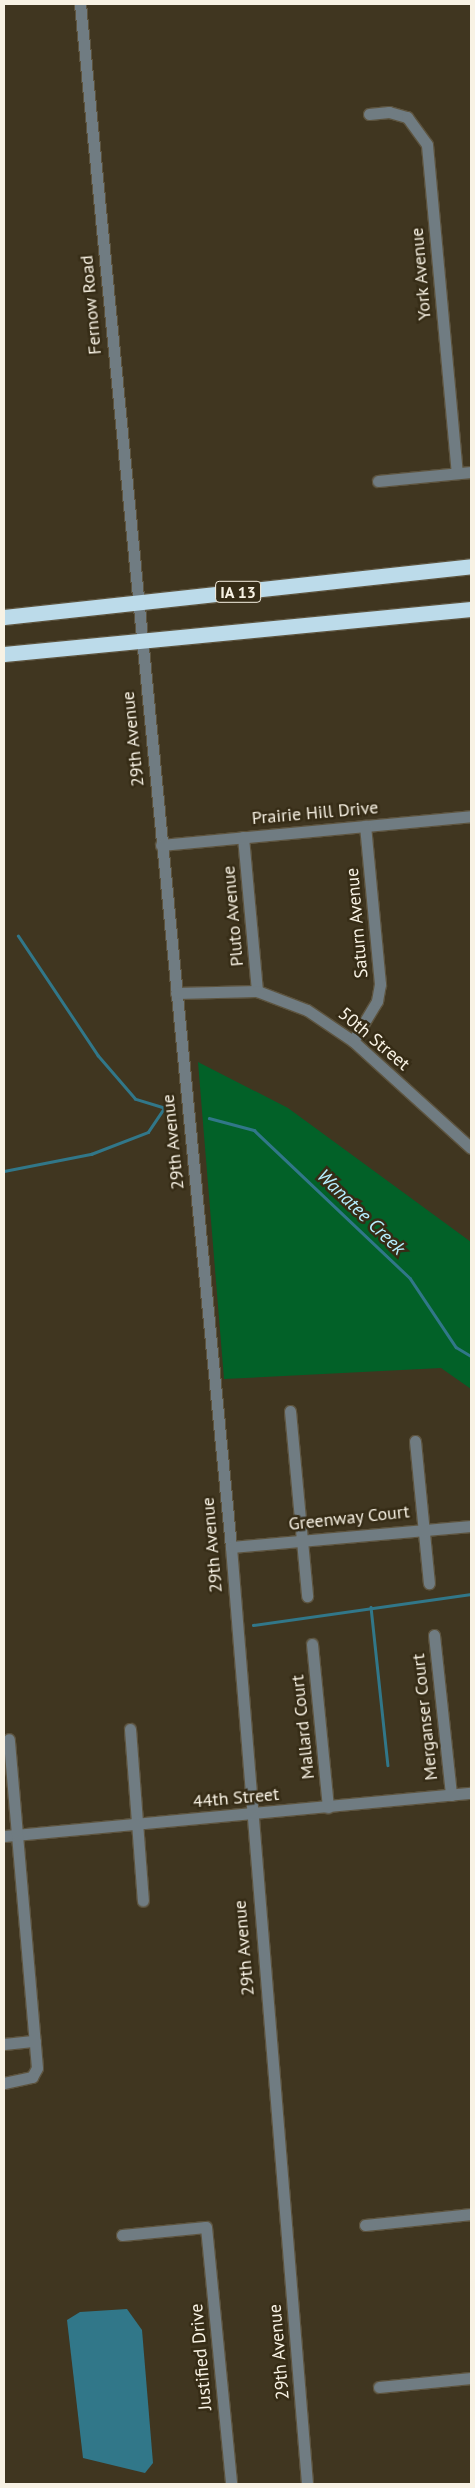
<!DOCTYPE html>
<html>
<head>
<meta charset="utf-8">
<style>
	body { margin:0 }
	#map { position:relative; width:475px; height:2488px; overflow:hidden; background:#403620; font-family:"PT Sans",sans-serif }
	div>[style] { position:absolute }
	.green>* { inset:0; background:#026128 }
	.water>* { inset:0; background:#317789 }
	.stream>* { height:2.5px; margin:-1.25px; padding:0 1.25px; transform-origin:1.25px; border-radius:1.25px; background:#317789 }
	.roads { filter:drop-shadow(1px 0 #5d543f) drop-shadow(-1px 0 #5d543f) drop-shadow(0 1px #5d543f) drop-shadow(0 -1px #5d543f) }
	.minor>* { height:11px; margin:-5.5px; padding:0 5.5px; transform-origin:5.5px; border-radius:5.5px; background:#707c82 }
	.highway>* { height:15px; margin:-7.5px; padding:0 7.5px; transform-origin:7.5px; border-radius:7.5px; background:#bcdbea }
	span { translate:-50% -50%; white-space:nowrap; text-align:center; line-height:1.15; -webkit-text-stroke:5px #362c16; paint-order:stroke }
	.shield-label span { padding:1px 4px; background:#362c16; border:1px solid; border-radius:4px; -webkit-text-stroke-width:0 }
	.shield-label { font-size:16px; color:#f8f2e4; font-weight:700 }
	.street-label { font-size:18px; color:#f8f2e4 }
	.water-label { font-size:19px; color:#b6efff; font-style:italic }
	.frame { position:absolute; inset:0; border:5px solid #f8f2e4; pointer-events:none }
</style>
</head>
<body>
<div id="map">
	<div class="green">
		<div style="clip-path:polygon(198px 1062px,288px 1108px,471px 1242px,471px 1389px,441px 1368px,224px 1379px)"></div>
	</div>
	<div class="water">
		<div style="clip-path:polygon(127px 2309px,142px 2330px,153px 2463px,145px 2473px,83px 2458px,67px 2320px,80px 2312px)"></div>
	</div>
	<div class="stream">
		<div style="left:209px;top:1118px;width:47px;rotate:14.9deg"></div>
		<div style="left:254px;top:1130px;width:215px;rotate:43.5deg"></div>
		<div style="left:410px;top:1278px;width:83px;rotate:56.3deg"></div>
		<div style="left:456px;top:1347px;width:17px;rotate:31deg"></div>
		<div style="left:4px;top:1171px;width:89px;rotate:-11.1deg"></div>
		<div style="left:91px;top:1154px;width:61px;rotate:-21.1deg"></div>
		<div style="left:148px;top:1132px;width:29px;rotate:-56deg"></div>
		<div style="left:164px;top:1108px;width:30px;rotate:-163deg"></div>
		<div style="left:135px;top:1099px;width:57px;rotate:-130.7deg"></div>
		<div style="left:98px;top:1056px;width:144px;rotate:-123.7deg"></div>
		<div style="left:371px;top:1607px;width:159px;rotate:83.9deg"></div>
		<div style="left:253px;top:1625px;width:220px;rotate:-8.1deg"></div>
	</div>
	<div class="roads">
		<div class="minor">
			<div style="left:80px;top:4px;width:1550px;rotate:84.41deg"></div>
			<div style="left:231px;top:1547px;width:940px;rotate:85.36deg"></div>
			<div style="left:369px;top:114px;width:20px;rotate:-6deg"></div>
			<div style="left:389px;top:112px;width:19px;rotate:16deg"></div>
			<div style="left:407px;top:117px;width:34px;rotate:54deg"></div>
			<div style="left:427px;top:145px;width:329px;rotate:84.8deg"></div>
			<div style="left:378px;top:481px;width:93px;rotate:-5.5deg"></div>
			<div style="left:243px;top:837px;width:155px;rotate:84.8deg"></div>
			<div style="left:161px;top:845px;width:311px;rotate:-5.3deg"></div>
			<div style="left:176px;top:993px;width:81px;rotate:-1.4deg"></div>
			<div style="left:257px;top:991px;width:53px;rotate:20.8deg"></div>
			<div style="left:307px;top:1010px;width:55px;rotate:34deg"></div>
			<div style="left:353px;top:1041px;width:159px;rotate:42.2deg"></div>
			<div style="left:353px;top:1041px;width:47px;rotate:-59deg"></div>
			<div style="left:377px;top:1001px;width:17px;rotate:-80deg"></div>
			<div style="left:380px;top:984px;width:159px;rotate:-95.4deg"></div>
			<div style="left:290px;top:1411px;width:186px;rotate:84.7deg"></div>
			<div style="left:415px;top:1441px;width:143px;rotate:84.4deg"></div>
			<div style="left:231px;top:1547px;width:241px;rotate:-5deg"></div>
			<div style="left:434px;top:1635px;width:161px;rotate:83.9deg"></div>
			<div style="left:312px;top:1644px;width:164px;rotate:84.4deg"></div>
			<div style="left:130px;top:1729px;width:172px;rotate:85.7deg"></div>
			<div style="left:4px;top:1836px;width:469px;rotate:-5.3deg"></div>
			<div style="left:4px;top:2044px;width:31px;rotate:-6deg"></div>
			<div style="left:4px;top:2083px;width:29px;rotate:-12deg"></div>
			<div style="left:32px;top:2077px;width:10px;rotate:-61deg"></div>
			<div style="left:37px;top:2068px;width:330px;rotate:-94.9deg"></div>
			<div style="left:365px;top:2225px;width:107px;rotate:-5.9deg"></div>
			<div style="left:122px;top:2235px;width:84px;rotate:-5.4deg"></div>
			<div style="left:206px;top:2227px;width:258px;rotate:84.4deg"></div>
			<div style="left:379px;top:2387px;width:92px;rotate:-5.6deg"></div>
		</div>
		<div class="highway">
			<div style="left:4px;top:617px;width:470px;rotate:-6.2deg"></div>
			<div style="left:4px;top:654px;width:469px;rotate:-5.5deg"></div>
		</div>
	</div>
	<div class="shield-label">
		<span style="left:238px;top:592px">IA 13</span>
	</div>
	<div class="street-label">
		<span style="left:421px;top:274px;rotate:-95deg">York Avenue</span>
		<span style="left:91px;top:305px;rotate:-95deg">Fernow Road</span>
		<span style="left:133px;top:739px;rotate:-96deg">29th Avenue</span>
		<span style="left:315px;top:813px;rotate:-5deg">Prairie Hill Drive</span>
		<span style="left:233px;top:916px;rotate:-95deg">Pluto Avenue</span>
		<span style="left:357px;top:923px;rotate:-95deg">Saturn Avenue</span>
		<span style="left:374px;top:1039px;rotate:40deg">50th Street</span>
		<span style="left:173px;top:1142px;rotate:-96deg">29th Avenue</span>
		<span style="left:349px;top:1518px;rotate:-6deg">Greenway Court</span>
		<span style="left:212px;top:1545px;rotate:-95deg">29th Avenue</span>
		<span style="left:425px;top:1717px;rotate:-96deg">Merganser Court</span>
		<span style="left:303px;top:1727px;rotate:-96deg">Mallard Court</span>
		<span style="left:236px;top:1798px;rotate:-5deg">44th Street</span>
		<span style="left:244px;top:1948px;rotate:-95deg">29th Avenue</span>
		<span style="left:279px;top:2352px;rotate:-95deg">29th Avenue</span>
		<span style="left:201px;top:2357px;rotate:-95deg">Justified Drive</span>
	</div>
	<div class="water-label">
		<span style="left:361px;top:1212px;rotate:44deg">Wanatee Creek</span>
	</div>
	<div class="frame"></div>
</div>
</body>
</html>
